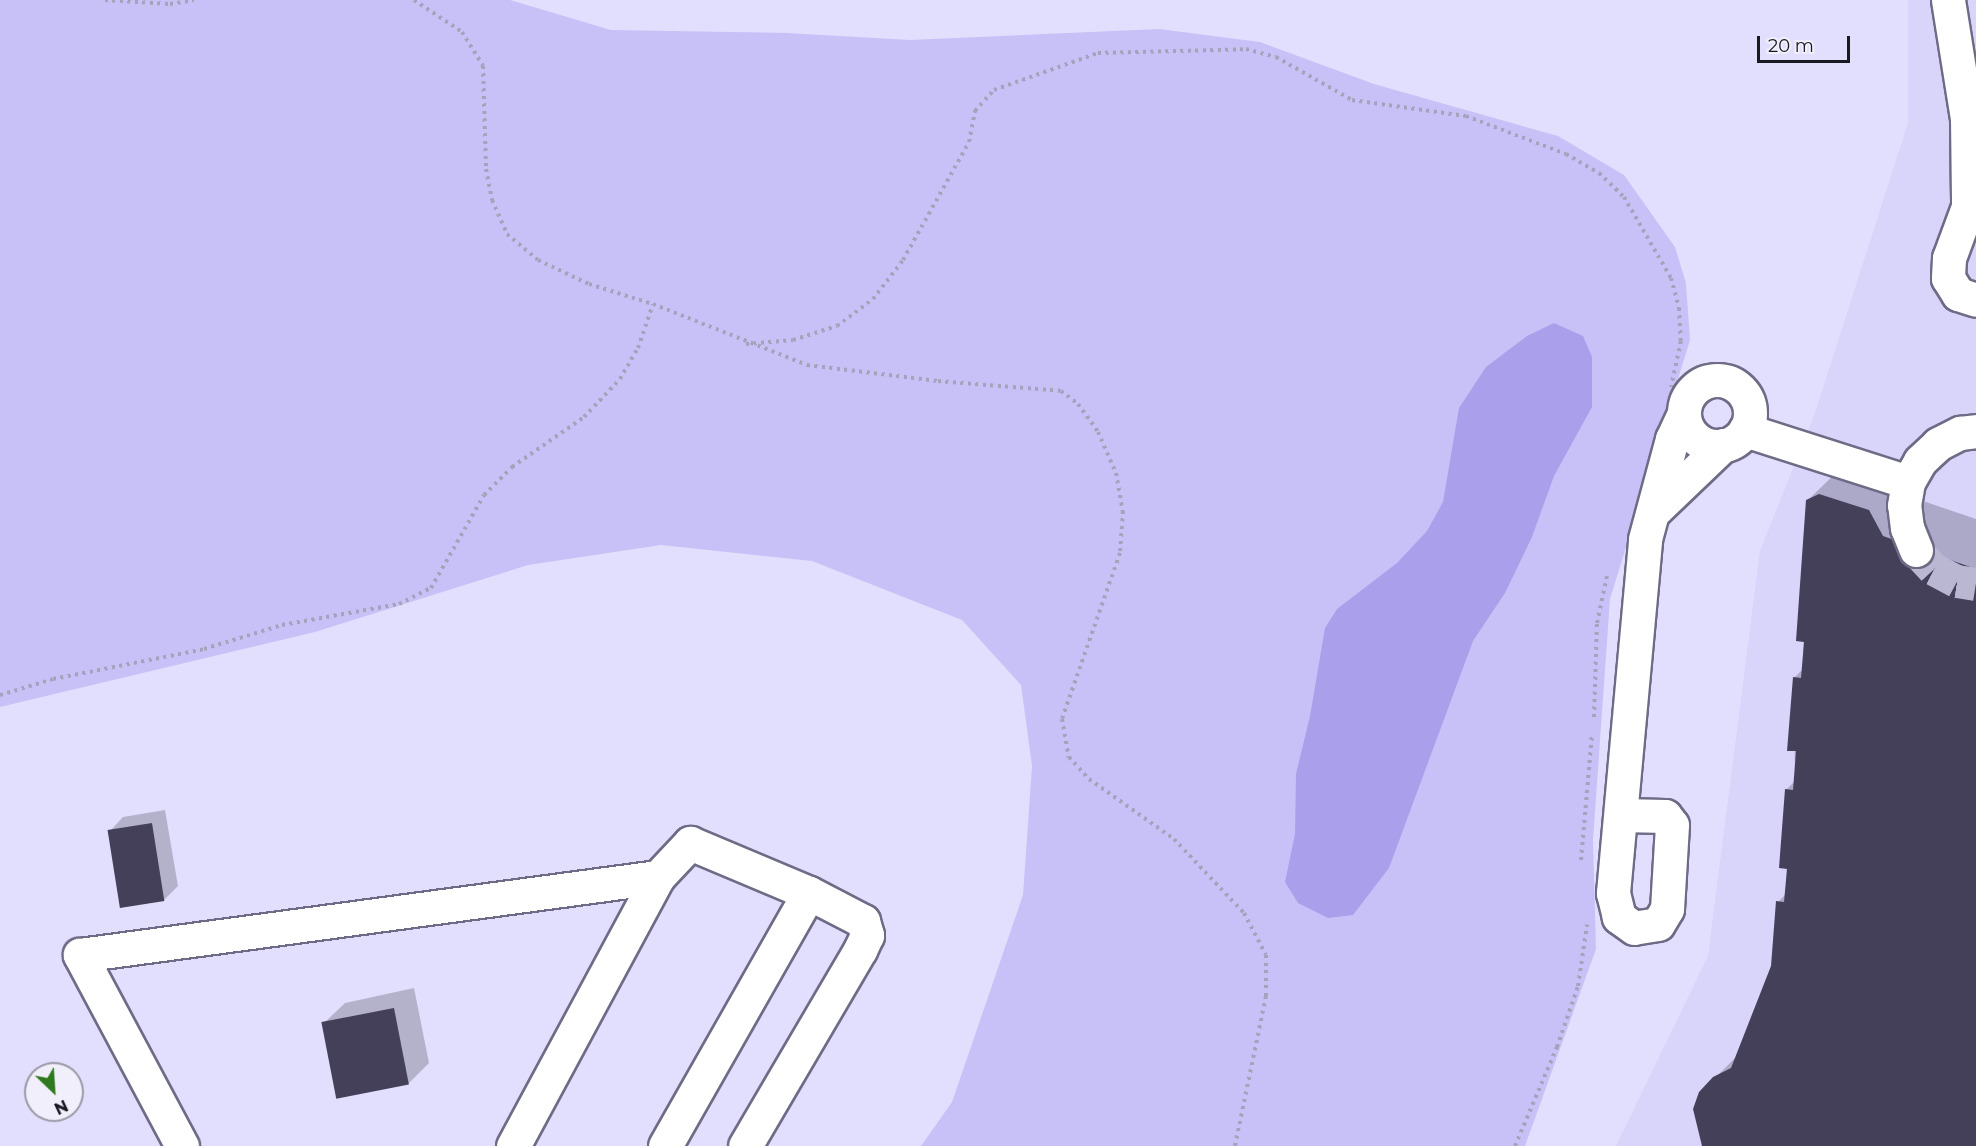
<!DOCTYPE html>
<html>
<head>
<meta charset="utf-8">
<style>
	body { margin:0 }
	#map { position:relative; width:1976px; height:1146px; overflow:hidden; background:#e2dffe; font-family:Montserrat,sans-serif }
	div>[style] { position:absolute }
	.built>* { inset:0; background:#d8d4fa }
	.green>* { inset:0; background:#c8c1f7 }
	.water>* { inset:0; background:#aa9fea }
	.shadow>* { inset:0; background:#0003 }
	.building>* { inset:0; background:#444059; transform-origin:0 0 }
	.minor-tunnel>* { height:33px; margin-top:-16.5px; transform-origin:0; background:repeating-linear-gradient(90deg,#bab7d2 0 33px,transparent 0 49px) }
	.path>* { height:4px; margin-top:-2px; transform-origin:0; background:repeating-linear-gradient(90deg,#a5a3bb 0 3px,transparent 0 7.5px) }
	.roads { filter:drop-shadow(2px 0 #6e6b86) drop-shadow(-2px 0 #6e6b86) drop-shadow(0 2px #6e6b86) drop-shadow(0 -2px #6e6b86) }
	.minor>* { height:33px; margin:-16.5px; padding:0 16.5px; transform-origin:16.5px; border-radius:16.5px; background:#fff }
	.minor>.ring { margin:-16.5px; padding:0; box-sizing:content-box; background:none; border:33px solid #fff; border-radius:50% }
	span { translate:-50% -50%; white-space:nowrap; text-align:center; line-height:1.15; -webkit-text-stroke:6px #f0effb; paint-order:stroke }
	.north { position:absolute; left:24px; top:1062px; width:60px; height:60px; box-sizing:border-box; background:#f0effb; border:2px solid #9a99a5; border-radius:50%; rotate:155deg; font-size:16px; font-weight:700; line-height:24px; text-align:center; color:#1a1823 }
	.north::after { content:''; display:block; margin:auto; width:21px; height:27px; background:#2f791f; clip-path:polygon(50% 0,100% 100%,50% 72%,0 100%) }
	.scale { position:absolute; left:1757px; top:36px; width:93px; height:27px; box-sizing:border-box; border:3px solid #1a1823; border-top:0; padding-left:8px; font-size:18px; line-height:21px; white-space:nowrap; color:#1a1823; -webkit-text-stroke:4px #f0effb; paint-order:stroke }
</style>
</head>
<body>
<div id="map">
	<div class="built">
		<div style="clip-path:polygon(1908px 0,1976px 0,1976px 1146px,1616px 1146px,1708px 956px,1760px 551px,1814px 416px,1908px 123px)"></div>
	</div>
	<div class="green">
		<div style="clip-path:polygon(0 0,510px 0,611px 30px,787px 33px,910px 40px,1159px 29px,1260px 42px,1374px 84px,1558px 136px,1624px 175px,1675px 247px,1686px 283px,1690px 340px,1610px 599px,1593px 840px,1596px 949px,1525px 1146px,921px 1146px,952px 1102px,1023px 895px,1032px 766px,1021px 685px,962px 620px,812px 561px,661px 545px,528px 565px,315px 632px,0 707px)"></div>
	</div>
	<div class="water">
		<div style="clip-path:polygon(1554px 323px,1583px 336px,1592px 357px,1592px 407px,1554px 476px,1532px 537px,1505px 593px,1473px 641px,1389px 868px,1353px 915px,1328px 918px,1298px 903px,1285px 882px,1295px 834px,1296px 774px,1310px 716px,1325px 628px,1337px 609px,1397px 563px,1427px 531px,1443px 502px,1459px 408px,1486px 367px,1527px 336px)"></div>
	</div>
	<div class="shadow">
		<div style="clip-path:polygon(1845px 464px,1920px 500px,1976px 519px,1976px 1146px,1704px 1146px,1700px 1093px,1738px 1055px,1773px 967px,1778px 902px,1787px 893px,1786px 790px,1795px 781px,1794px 678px,1803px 669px,1807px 501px)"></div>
		<div style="clip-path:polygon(165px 810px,178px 886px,164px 900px,110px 831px,123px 817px)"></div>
		<div style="clip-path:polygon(414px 988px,429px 1063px,408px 1084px,324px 1023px,345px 1003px)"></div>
	</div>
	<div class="building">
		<div style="clip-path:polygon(1819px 494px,1869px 510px,1883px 536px,1976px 569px,1976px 1146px,1702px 1146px,1693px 1109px,1699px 1092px,1713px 1077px,1731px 1068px,1771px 966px,1776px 901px,1784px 902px,1787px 869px,1779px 868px,1785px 789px,1793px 790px,1796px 751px,1787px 751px,1793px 677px,1801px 678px,1804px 642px,1796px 641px,1806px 500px)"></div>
		<div style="left:152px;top:823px;width:79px;height:45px;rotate:81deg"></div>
		<div style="left:394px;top:1008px;width:78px;height:74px;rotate:79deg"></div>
	</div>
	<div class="minor-tunnel">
		<div style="left:1916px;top:550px;width:26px;rotate:47deg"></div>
		<div style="left:1934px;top:569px;width:26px;rotate:28deg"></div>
		<div style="left:1957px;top:581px;width:19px;rotate:9deg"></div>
	</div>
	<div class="path">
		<div style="left:105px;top:0;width:65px;rotate:3.5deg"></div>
		<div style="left:170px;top:4px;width:24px;rotate:-9deg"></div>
		<div style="left:414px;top:0;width:58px;rotate:33.7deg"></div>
		<div style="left:462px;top:32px;width:40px;rotate:58deg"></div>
		<div style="left:483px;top:66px;width:103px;rotate:88.3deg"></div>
		<div style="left:486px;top:169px;width:32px;rotate:79deg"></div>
		<div style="left:492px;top:200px;width:37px;rotate:66deg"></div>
		<div style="left:507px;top:234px;width:40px;rotate:40deg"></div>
		<div style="left:538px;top:260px;width:56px;rotate:25.2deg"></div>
		<div style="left:589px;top:284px;width:67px;rotate:17.4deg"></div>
		<div style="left:653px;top:304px;width:166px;rotate:21.6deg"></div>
		<div style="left:807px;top:365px;width:132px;rotate:7deg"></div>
		<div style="left:938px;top:381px;width:123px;rotate:4.6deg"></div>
		<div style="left:1061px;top:391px;width:21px;rotate:37deg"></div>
		<div style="left:1078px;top:404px;width:34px;rotate:54deg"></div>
		<div style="left:1098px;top:432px;width:45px;rotate:66.3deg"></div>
		<div style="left:1116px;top:473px;width:39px;rotate:80deg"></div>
		<div style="left:1123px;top:511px;width:42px;rotate:94.1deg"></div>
		<div style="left:1120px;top:553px;width:176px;rotate:109.3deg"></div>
		<div style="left:1062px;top:719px;width:39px;rotate:80deg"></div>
		<div style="left:1069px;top:757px;width:30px;rotate:48deg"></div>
		<div style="left:1089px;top:779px;width:104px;rotate:35.2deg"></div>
		<div style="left:1174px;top:839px;width:102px;rotate:46.6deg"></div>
		<div style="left:1244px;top:913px;width:47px;rotate:62.4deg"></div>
		<div style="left:1266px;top:955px;width:41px;rotate:90deg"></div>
		<div style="left:1266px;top:996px;width:153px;rotate:101.7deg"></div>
		<div style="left:746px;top:344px;width:47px;rotate:-4.9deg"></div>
		<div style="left:793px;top:340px;width:46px;rotate:-17.7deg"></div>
		<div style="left:837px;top:326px;width:45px;rotate:-36.9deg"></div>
		<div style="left:873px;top:299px;width:49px;rotate:-52.4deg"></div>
		<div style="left:903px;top:260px;width:135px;rotate:-60.8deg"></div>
		<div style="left:969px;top:142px;width:32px;rotate:-79deg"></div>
		<div style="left:975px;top:111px;width:28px;rotate:-48deg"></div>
		<div style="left:994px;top:90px;width:110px;rotate:-19.6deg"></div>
		<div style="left:1098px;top:53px;width:148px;rotate:-1.5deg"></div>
		<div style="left:1246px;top:49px;width:31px;rotate:15deg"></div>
		<div style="left:1276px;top:57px;width:87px;rotate:29.5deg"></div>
		<div style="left:1352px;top:100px;width:115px;rotate:8deg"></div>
		<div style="left:1466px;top:116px;width:107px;rotate:20.8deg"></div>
		<div style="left:1566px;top:154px;width:38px;rotate:30deg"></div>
		<div style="left:1599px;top:173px;width:35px;rotate:44deg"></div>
		<div style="left:1624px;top:197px;width:94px;rotate:59.9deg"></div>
		<div style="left:1671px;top:278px;width:31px;rotate:75deg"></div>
		<div style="left:1679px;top:308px;width:33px;rotate:87deg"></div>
		<div style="left:1681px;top:341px;width:47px;rotate:102.3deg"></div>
		<div style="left:0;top:695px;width:55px;rotate:-16.8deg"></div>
		<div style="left:53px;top:679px;width:154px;rotate:-11.2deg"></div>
		<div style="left:204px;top:649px;width:82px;rotate:-17.1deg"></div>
		<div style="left:282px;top:625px;width:119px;rotate:-10.2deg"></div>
		<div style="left:399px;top:604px;width:36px;rotate:-27deg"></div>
		<div style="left:431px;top:588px;width:107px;rotate:-60.3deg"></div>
		<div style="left:484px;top:495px;width:40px;rotate:-45deg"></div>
		<div style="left:512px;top:467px;width:88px;rotate:-34.8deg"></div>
		<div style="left:584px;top:417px;width:52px;rotate:-46.5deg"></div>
		<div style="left:620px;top:379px;width:36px;rotate:-60deg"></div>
		<div style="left:638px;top:348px;width:46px;rotate:-71.2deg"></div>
		<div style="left:1594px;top:717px;width:94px;rotate:-88.2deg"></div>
		<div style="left:1597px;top:623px;width:48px;rotate:-78deg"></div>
		<div style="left:1581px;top:860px;width:126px;rotate:-85deg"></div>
		<div style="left:1515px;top:1146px;width:108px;rotate:-67deg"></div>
		<div style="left:1557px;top:1047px;width:65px;rotate:-71deg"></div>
		<div style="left:1578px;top:986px;width:62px;rotate:-81.6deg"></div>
	</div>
	<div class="roads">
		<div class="minor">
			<div style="left:1948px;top:0;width:120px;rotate:80.9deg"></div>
			<div style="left:1967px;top:118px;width:87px;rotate:89.3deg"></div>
			<div style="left:1976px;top:185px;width:78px;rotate:110.3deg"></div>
			<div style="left:1949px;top:258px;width:20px;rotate:93deg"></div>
			<div style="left:1948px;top:278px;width:19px;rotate:58deg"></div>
			<div style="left:1958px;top:294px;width:19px;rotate:18deg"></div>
			<div class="ring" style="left:1684px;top:380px;width:33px;height:33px"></div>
			<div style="left:1745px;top:430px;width:171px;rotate:17.7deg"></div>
			<div style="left:1655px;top:510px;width:94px;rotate:-43.7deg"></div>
			<div style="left:1916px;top:550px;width:24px;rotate:-112deg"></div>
			<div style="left:1907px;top:528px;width:23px;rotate:-97deg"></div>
			<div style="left:1904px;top:505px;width:23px;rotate:-80deg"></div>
			<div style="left:1908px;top:482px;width:24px;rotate:-60deg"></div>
			<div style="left:1920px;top:461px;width:25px;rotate:-43deg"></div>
			<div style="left:1938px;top:444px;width:25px;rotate:-27deg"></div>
			<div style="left:1960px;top:433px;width:16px;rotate:-7deg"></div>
			<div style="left:1621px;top:815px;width:44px;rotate:1.3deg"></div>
			<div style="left:1665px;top:816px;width:11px;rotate:52deg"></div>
			<div style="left:1672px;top:825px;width:84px;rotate:93.4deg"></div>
			<div style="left:1667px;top:909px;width:17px;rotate:121deg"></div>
			<div style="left:1658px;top:924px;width:24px;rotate:171deg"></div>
			<div style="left:1634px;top:928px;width:19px;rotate:-144deg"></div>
			<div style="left:1619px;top:917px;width:25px;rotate:-104deg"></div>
			<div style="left:1613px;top:893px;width:355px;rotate:-84.8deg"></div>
			<div style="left:1645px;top:539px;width:104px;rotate:-74.9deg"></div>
			<div style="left:1672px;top:439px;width:26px;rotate:-65deg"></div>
			<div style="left:658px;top:877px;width:47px;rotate:-46.7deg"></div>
			<div style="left:690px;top:843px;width:129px;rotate:22.8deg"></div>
			<div style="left:809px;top:893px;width:61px;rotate:27.4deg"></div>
			<div style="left:863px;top:921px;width:15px;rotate:74deg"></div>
			<div style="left:867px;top:935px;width:17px;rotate:115deg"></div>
			<div style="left:860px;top:950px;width:227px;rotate:120.4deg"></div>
			<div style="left:182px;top:1146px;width:217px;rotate:-118.1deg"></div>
			<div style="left:80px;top:955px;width:583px;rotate:-7.69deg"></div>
			<div style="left:658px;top:877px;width:306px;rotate:118.3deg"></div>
			<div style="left:665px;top:1146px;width:291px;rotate:-60.4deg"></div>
		</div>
	</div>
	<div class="north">N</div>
	<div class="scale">20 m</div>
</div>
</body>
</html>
